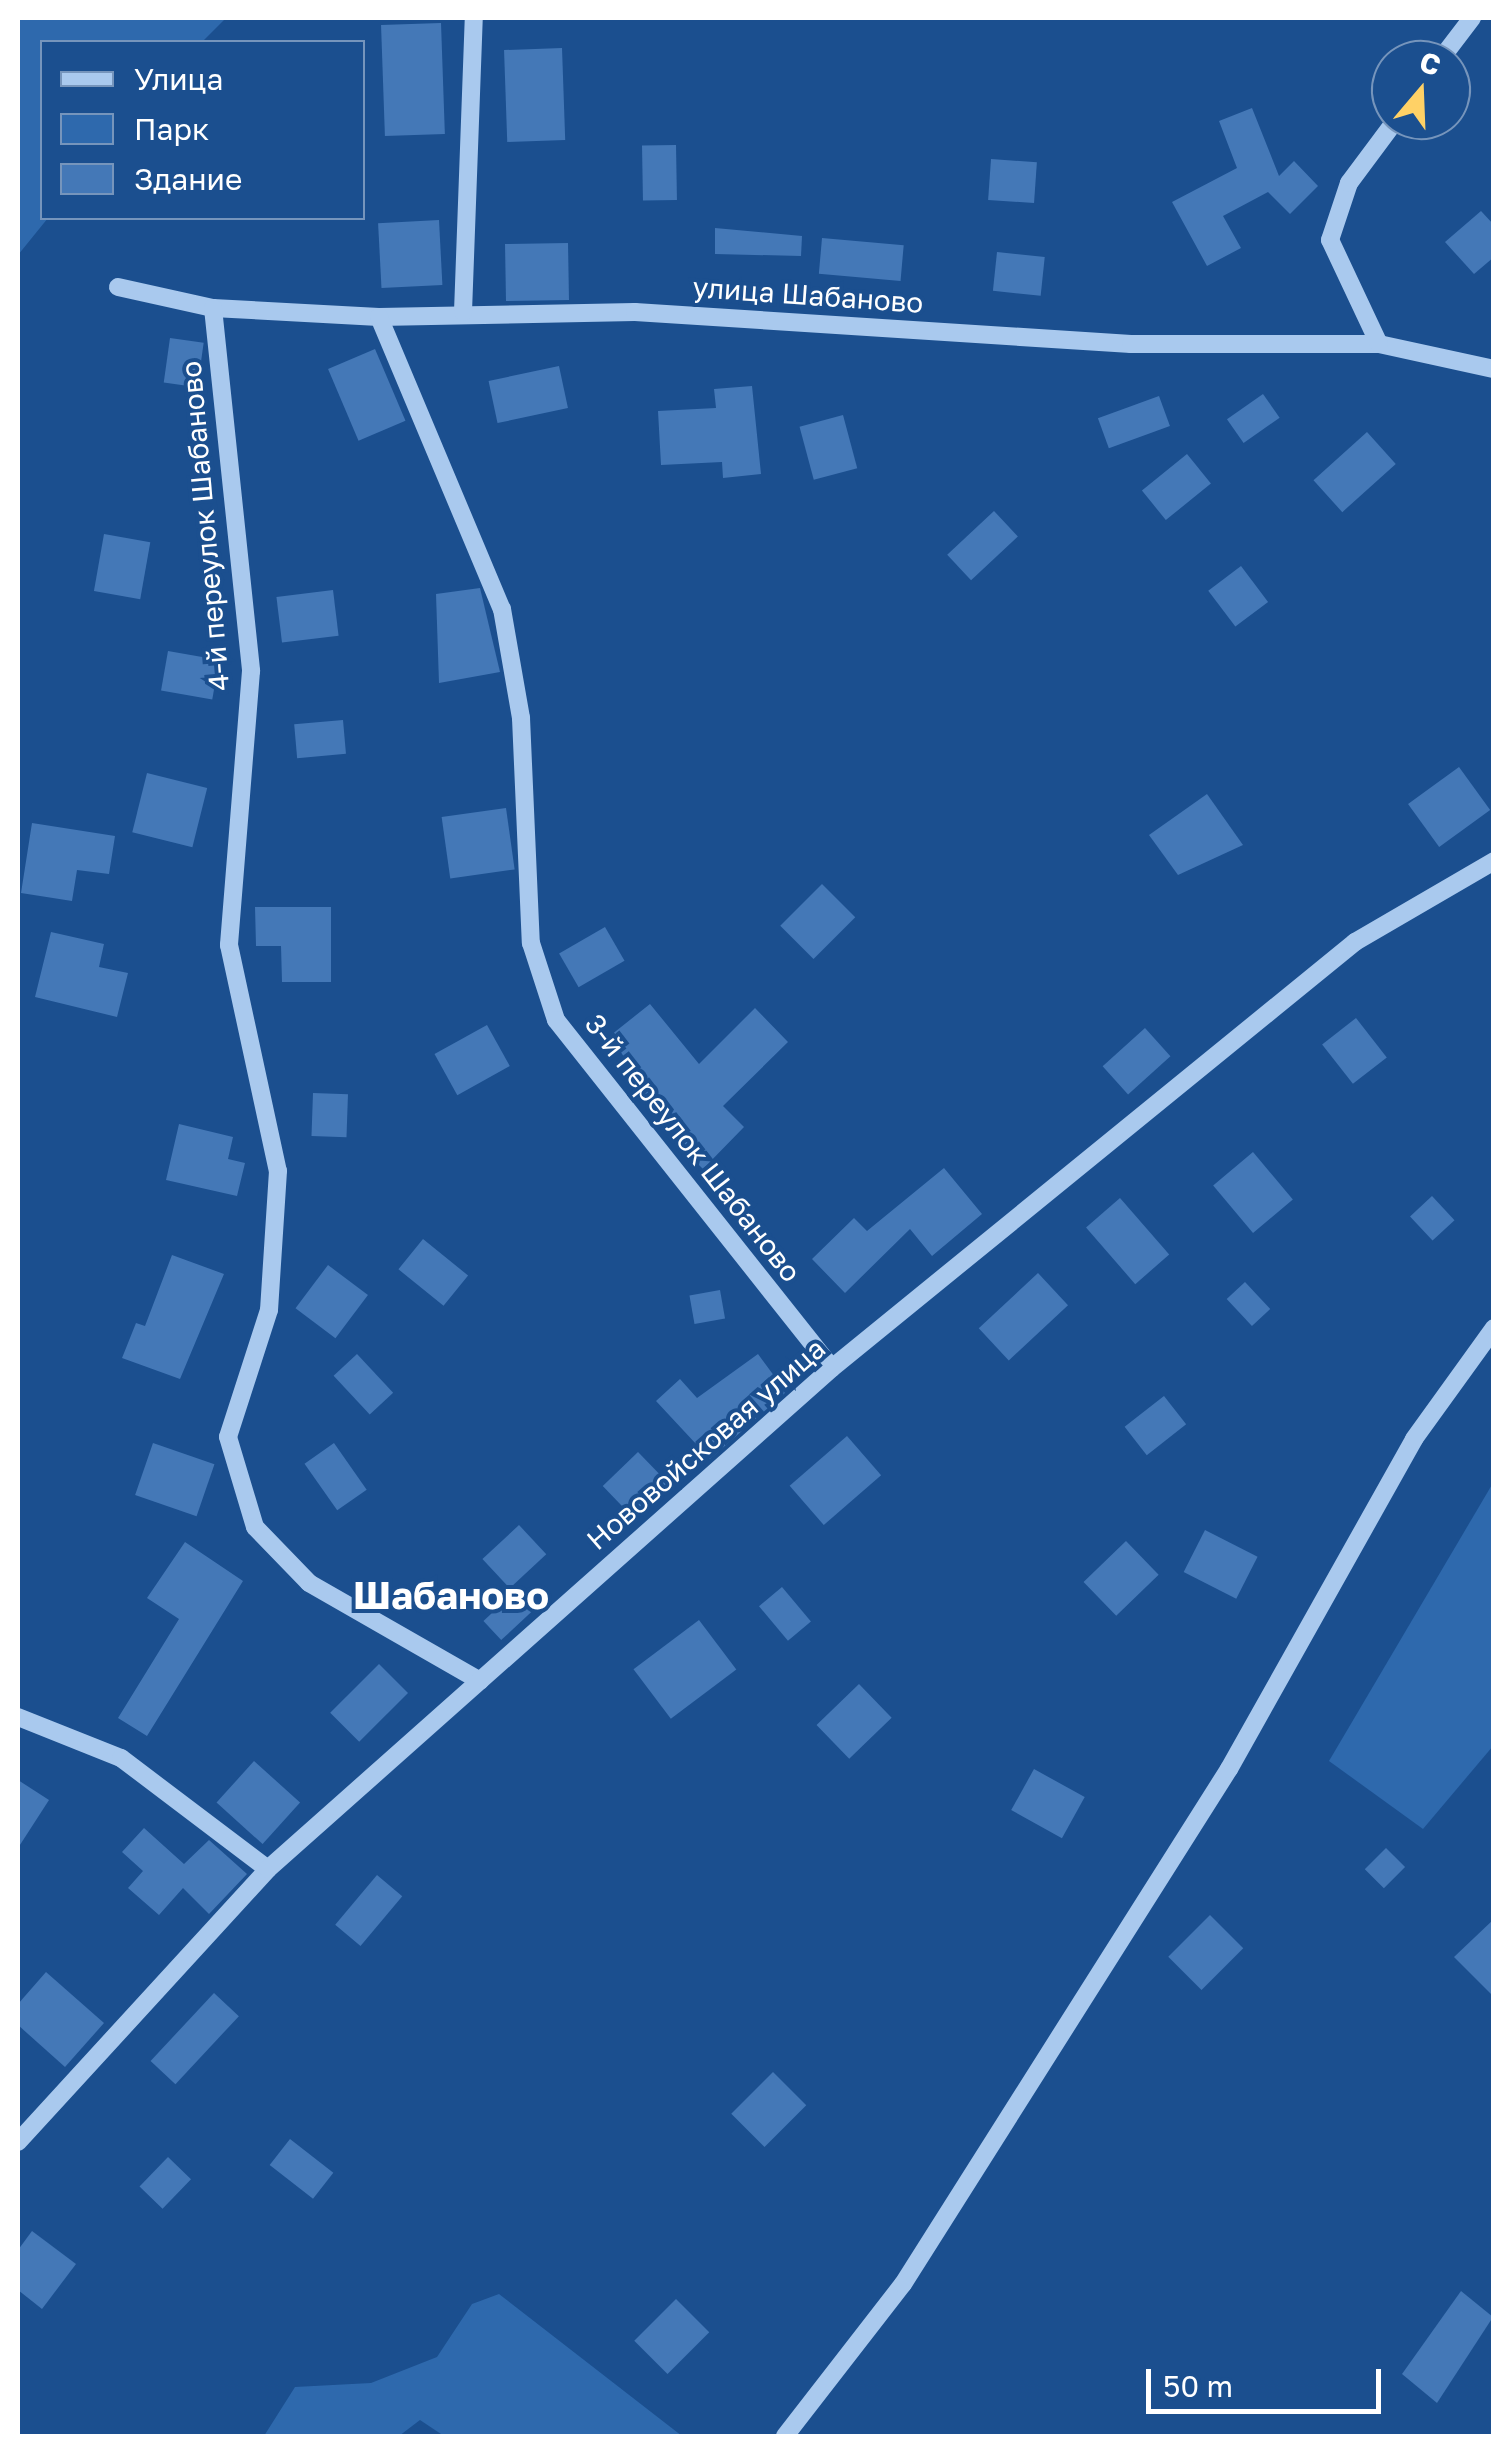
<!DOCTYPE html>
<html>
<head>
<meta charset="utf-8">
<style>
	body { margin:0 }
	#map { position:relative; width:1511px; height:2454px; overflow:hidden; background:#1b4f8f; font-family:"Golos Text",sans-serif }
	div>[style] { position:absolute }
	.green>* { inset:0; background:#2e69ad }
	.building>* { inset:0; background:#4478b7; transform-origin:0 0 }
	.minor>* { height:18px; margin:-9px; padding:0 9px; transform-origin:9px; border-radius:9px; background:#a9c9ee }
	span { translate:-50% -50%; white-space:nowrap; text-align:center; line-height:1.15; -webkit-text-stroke:8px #1b4f8f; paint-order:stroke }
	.street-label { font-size:28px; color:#fff }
	.district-label { font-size:38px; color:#fff; font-weight:700 }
	.frame { position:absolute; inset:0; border:20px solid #fff; pointer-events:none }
	.legend { position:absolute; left:40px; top:40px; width:325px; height:180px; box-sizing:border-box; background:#1b4f8f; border:2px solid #7695bc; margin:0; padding:12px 18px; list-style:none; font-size:30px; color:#fff }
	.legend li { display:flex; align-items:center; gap:20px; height:50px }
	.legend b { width:50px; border:2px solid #7695bc }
	.north { position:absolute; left:1371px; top:40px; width:100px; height:100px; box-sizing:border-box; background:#1b4f8f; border:2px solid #7695bc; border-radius:50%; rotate:19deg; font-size:28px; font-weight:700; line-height:40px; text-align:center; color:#fff }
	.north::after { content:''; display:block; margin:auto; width:35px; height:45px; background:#ffd166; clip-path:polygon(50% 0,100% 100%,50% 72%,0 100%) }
	.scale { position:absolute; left:1146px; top:2369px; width:235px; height:45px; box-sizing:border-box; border:5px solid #fff; border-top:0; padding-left:12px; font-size:30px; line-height:35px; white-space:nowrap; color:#fff; -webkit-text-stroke:8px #1b4f8f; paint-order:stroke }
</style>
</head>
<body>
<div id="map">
	<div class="green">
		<div style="clip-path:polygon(18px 18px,226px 18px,202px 42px,42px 42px,48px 218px,18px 255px)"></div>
		<div style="clip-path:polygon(1493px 1483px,1493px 1746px,1423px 1829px,1329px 1761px)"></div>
		<div style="clip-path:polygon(499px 2294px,682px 2436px,444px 2436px,420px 2420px,399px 2436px,264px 2436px,295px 2387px,371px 2383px,437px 2357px,472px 2304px)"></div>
	</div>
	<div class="building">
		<div style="left:441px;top:23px;width:111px;height:60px;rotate:88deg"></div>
		<div style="left:562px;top:48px;width:92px;height:58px;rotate:88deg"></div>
		<div style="clip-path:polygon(1252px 108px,1279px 176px,1294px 161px,1318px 186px,1290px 214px,1268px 192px,1223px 216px,1241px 248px,1207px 266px,1172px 202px,1237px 168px,1219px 121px)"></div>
		<div style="left:676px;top:145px;width:55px;height:34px;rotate:89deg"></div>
		<div style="left:991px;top:159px;width:46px;height:41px;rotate:4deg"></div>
		<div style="clip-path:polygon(1481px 211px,1494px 225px,1494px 257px,1474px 274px,1445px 242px)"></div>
		<div style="left:439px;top:220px;width:65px;height:61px;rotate:87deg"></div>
		<div style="clip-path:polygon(715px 228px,802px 236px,801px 256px,715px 254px)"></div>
		<div style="left:822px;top:238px;width:82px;height:36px;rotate:5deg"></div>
		<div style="left:568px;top:243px;width:57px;height:63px;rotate:89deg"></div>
		<div style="left:997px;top:252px;width:48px;height:39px;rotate:6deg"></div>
		<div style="left:170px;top:338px;width:34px;height:45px;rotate:8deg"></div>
		<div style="left:375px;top:349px;width:78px;height:51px;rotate:67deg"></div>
		<div style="left:559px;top:366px;width:43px;height:72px;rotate:78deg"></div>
		<div style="clip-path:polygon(752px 386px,761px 474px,723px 478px,722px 462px,661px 465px,658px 411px,716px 408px,714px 389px)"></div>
		<div style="left:1263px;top:394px;width:29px;height:44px;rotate:55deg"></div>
		<div style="left:1159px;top:396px;width:32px;height:65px;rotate:70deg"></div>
		<div style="left:843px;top:415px;width:55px;height:45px;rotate:75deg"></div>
		<div style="left:1367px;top:432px;width:43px;height:72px;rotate:48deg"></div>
		<div style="left:1187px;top:454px;width:38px;height:58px;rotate:51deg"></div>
		<div style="left:994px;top:511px;width:35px;height:64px;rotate:47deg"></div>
		<div style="left:104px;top:534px;width:47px;height:58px;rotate:10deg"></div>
		<div style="left:1241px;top:566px;width:45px;height:41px;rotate:53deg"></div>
		<div style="clip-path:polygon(480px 588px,500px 672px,439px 683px,436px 594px)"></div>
		<div style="left:333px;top:590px;width:46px;height:57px;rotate:83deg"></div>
		<div style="left:168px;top:651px;width:52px;height:40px;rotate:10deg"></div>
		<div style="left:343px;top:720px;width:34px;height:49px;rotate:85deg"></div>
		<div style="left:1459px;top:767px;width:53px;height:63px;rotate:54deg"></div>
		<div style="left:147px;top:773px;width:62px;height:61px;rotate:14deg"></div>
		<div style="clip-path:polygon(1207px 794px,1243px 845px,1178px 875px,1149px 835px)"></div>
		<div style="left:506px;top:808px;width:62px;height:65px;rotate:82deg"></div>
		<div style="clip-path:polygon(32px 823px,115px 836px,109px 874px,77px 870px,72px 901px,21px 893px)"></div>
		<div style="left:822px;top:884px;width:47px;height:59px;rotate:45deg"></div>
		<div style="clip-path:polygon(255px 907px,331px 907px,331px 982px,282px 982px,281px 946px,256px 946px)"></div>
		<div style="left:605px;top:927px;width:39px;height:53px;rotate:60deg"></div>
		<div style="clip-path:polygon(51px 932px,104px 944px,99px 967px,128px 973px,117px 1017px,35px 997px)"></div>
		<div style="clip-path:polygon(650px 1004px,699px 1064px,755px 1008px,788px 1042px,723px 1106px,744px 1127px,703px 1169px,670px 1136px,611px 1035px)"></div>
		<div style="left:1356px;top:1018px;width:50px;height:43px;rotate:52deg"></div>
		<div style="left:487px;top:1025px;width:47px;height:60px;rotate:61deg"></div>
		<div style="left:1145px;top:1028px;width:38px;height:57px;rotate:48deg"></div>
		<div style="left:313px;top:1093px;width:35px;height:43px;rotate:2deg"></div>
		<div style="clip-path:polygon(179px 1124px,233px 1137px,228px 1159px,245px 1163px,237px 1196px,166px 1180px)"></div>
		<div style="left:1253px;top:1152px;width:62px;height:52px;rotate:50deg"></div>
		<div style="clip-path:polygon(944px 1168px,982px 1214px,932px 1256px,910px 1229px,845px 1293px,812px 1259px,854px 1218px,867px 1231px)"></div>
		<div style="left:1432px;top:1196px;width:33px;height:30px;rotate:47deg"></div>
		<div style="left:1120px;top:1198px;width:75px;height:45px;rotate:49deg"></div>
		<div style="left:423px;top:1239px;width:58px;height:39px;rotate:39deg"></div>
		<div style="clip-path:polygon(172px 1255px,224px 1274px,180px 1379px,122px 1358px,136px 1323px,145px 1326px)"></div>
		<div style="left:328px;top:1265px;width:50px;height:54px;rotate:37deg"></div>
		<div style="left:1038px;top:1273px;width:44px;height:81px;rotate:47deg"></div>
		<div style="left:1245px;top:1282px;width:37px;height:25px;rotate:47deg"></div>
		<div style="left:720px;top:1290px;width:29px;height:31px;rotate:80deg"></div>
		<div style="left:357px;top:1354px;width:53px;height:32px;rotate:47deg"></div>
		<div style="clip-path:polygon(758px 1354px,786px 1392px,710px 1459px,656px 1401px,680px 1379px,697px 1398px)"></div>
		<div style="left:1164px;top:1396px;width:36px;height:50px;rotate:52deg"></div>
		<div style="left:847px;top:1436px;width:52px;height:76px;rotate:49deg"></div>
		<div style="left:153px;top:1443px;width:65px;height:55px;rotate:19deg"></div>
		<div style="left:334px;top:1443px;width:57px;height:36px;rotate:55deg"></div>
		<div style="left:638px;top:1452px;width:45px;height:49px;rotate:46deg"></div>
		<div style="left:519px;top:1525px;width:40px;height:50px;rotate:47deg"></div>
		<div style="left:1205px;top:1530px;width:59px;height:47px;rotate:27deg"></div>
		<div style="left:1126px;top:1541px;width:47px;height:59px;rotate:46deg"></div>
		<div style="clip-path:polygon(185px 1542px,243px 1581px,147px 1736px,118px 1718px,179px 1619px,147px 1598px)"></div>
		<div style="left:520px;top:1587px;width:26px;height:50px;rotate:47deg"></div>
		<div style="left:782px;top:1587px;width:45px;height:30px;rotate:50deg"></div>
		<div style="left:699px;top:1620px;width:62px;height:82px;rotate:53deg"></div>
		<div style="left:379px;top:1664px;width:41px;height:69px;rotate:45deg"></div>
		<div style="left:859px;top:1684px;width:47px;height:59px;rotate:46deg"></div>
		<div style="left:254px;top:1761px;width:62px;height:56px;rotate:42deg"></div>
		<div style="left:1034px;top:1769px;width:58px;height:47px;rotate:29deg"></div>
		<div style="clip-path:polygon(18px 1780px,49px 1800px,18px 1848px)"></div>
		<div style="clip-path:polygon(144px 1828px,184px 1864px,209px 1840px,247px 1874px,209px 1914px,183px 1888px,159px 1915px,128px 1888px,143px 1871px,122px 1852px)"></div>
		<div style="left:1386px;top:1848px;width:27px;height:30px;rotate:45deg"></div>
		<div style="left:377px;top:1875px;width:33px;height:65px;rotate:40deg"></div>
		<div style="left:1210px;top:1915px;width:47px;height:59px;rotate:45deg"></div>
		<div style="clip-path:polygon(1494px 1919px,1494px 1997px,1454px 1957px)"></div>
		<div style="clip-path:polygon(46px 1972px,104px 2023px,65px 2067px,18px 2025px,18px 2004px)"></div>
		<div style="left:214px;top:1993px;width:34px;height:93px;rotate:43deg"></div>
		<div style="left:773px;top:2072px;width:47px;height:59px;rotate:45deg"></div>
		<div style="left:290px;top:2139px;width:55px;height:33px;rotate:38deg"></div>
		<div style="left:168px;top:2157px;width:32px;height:41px;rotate:44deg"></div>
		<div style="clip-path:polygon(32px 2231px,76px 2264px,42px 2309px,18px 2290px,18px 2250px)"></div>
		<div style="clip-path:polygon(1461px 2291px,1493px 2317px,1437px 2403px,1402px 2374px)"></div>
		<div style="left:676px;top:2299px;width:47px;height:59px;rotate:45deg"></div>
	</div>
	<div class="minor">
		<div style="left:1440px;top:60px;width:53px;rotate:-52.7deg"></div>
		<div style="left:118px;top:287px;width:97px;rotate:12.5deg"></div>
		<div style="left:213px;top:308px;width:166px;rotate:3.1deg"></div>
		<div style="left:379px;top:317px;width:256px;rotate:-1.1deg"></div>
		<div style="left:635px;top:312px;width:497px;rotate:3.7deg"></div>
		<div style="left:1131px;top:344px;width:248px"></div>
		<div style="left:1379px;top:344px;width:118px;rotate:12.3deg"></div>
		<div style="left:213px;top:308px;width:365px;rotate:84deg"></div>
		<div style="left:251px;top:671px;width:275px;rotate:94.6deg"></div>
		<div style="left:229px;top:945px;width:231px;rotate:77.8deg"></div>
		<div style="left:278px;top:1171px;width:139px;rotate:93.7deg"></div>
		<div style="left:269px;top:1310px;width:133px;rotate:107.9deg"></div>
		<div style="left:228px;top:1437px;width:94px;rotate:73.3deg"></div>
		<div style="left:255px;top:1527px;width:78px;rotate:46deg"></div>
		<div style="left:309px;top:1583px;width:197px;rotate:29.8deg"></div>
		<div style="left:463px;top:312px;width:294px;rotate:-87.9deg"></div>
		<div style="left:379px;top:317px;width:317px;rotate:67.2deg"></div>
		<div style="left:502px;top:609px;width:111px;rotate:80.1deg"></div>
		<div style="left:521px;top:718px;width:225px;rotate:87.5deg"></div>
		<div style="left:531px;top:943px;width:81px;rotate:72deg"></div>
		<div style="left:556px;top:1020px;width:444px;rotate:51.6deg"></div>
		<div style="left:1379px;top:344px;width:115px;rotate:-115.2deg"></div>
		<div style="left:1330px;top:240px;width:60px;rotate:-71.6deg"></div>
		<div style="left:1349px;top:183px;width:79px;rotate:-53.3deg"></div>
		<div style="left:18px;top:1717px;width:111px;rotate:21.7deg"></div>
		<div style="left:121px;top:1758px;width:184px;rotate:37.1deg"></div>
		<div style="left:18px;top:2142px;width:370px;rotate:-47.5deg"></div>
		<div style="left:268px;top:1869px;width:754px;rotate:-41.61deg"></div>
		<div style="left:832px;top:1368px;width:675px;rotate:-39.16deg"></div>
		<div style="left:1355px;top:942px;width:161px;rotate:-30.2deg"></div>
		<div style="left:785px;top:2436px;width:192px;rotate:-52.2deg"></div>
		<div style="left:903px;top:2284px;width:610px;rotate:-57.67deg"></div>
		<div style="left:1229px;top:1769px;width:378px;rotate:-60.7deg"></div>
		<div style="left:1414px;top:1439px;width:137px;rotate:-54.2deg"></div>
	</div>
	<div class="street-label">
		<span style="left:808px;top:295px;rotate:4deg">улица Шабаново</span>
		<span style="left:205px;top:526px;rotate:-95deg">4-й переулок Шабаново</span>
		<span style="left:693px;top:1148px;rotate:52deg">3-й переулок Шабаново</span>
		<span style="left:706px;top:1444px;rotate:-41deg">Нововойсковая улица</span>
	</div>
	<div class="district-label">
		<span style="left:451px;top:1595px">Шабаново</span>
	</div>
	<div class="frame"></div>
	<ul class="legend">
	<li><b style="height:12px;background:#a9c9ee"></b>Улица</li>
	<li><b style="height:28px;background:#2e69ad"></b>Парк</li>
	<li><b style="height:28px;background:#4478b7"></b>Здание</li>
	</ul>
	<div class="north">С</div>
	<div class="scale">50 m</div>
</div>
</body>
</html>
